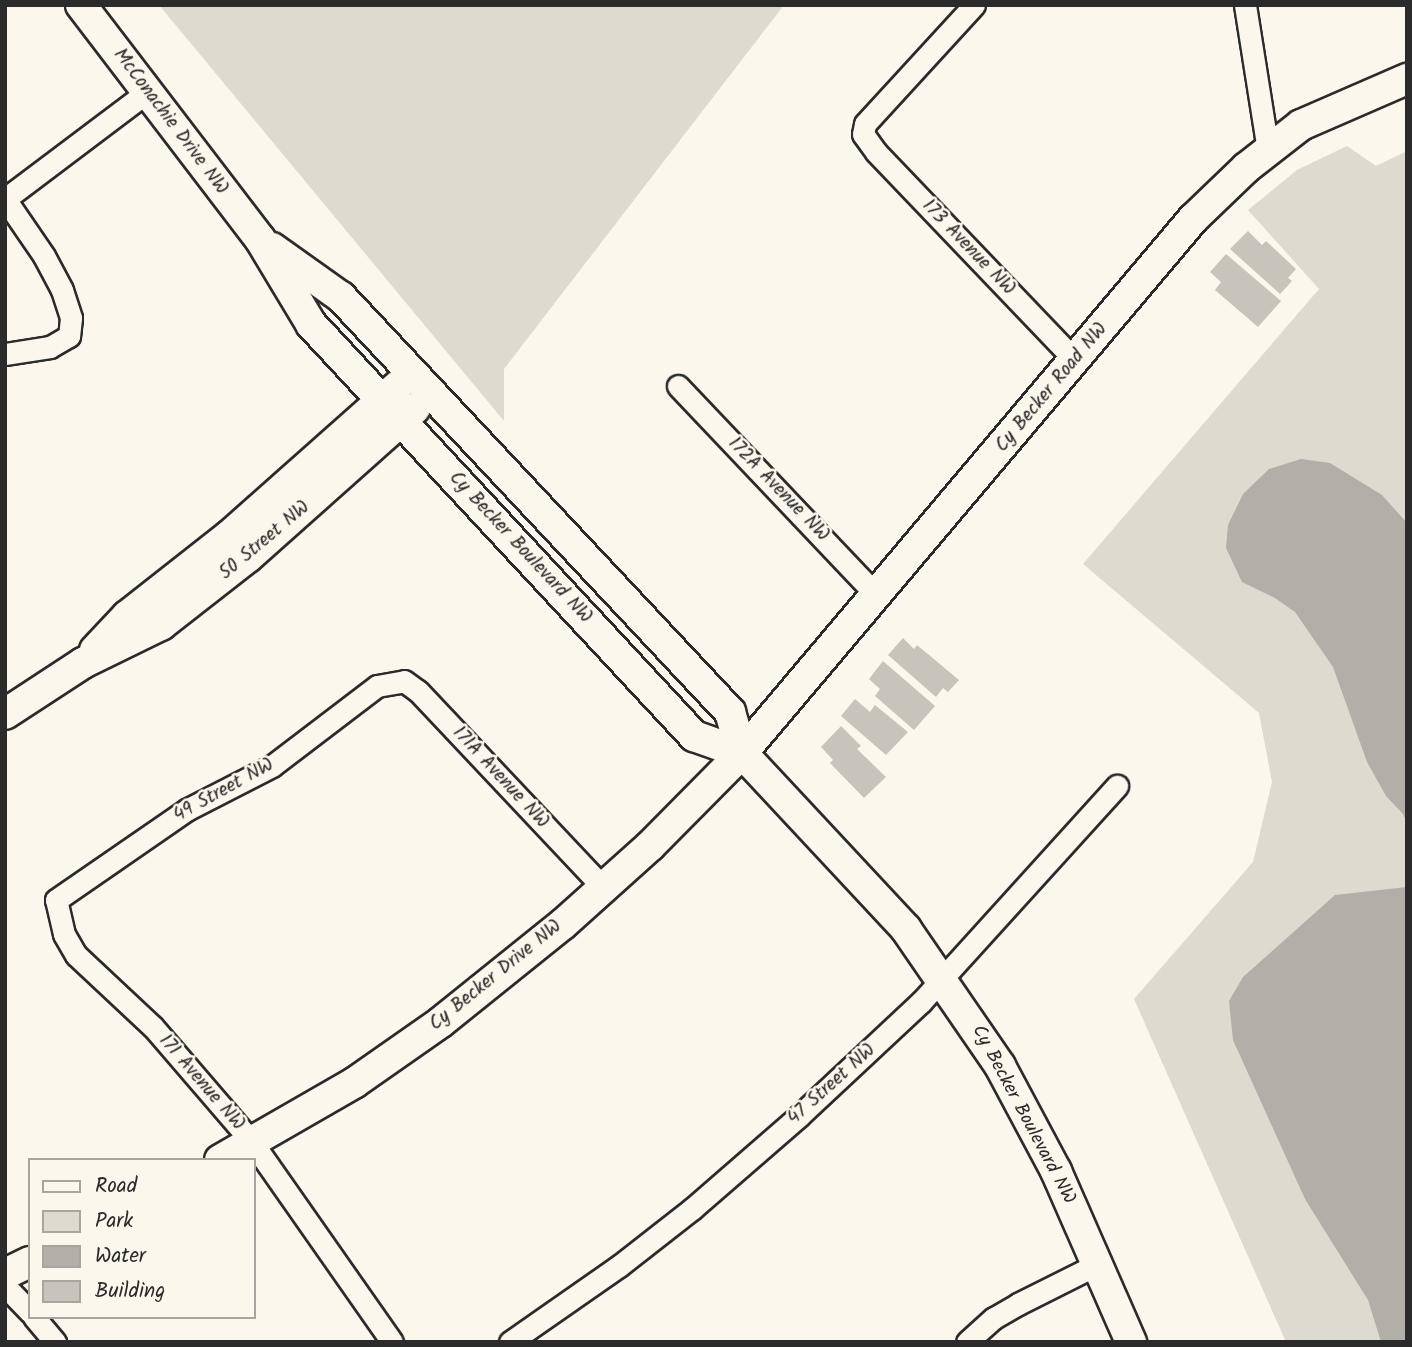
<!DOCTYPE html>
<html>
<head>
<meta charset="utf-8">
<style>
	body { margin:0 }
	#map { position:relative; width:1412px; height:1347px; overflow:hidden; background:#fbf7ec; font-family:Kalam,sans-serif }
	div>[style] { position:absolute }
	.green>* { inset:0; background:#dddad0 }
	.water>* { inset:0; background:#b1afa7 }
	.building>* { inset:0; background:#c7c4bc }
	.roads { filter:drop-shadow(2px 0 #2b2b2b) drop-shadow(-2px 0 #2b2b2b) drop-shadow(0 2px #2b2b2b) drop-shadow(0 -2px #2b2b2b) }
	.street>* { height:21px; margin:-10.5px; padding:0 10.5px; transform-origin:10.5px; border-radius:10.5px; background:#fbf7ec }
	.secondary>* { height:30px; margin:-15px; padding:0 15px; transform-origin:15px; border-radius:15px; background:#fbf7ec }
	span { translate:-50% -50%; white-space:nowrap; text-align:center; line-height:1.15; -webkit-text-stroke:5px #fbf7ec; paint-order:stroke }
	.street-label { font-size:19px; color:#2b2b2b }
	.frame { position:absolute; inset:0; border:7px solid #2b2b2b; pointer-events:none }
	.legend { position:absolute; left:28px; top:1158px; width:228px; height:161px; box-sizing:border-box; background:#fbf7ec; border:2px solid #a8a59f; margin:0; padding:9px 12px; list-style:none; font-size:21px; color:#2b2b2b }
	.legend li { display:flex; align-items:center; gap:14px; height:35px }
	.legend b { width:35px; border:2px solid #a8a59f }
</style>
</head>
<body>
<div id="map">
	<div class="green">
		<div style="clip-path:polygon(159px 5px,784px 5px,504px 369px,504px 421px)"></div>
		<div style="clip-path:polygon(1347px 146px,1376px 166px,1407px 151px,1407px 1342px,1286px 1342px,1134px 999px,1253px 862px,1272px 782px,1259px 713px,1083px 564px,1319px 289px,1248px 210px,1297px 170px)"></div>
	</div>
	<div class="water">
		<div style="clip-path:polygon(1301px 459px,1330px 463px,1382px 495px,1407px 523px,1407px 823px,1403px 814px,1386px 796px,1367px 762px,1333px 667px,1295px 612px,1275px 598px,1242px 582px,1226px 548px,1228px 525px,1243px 494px,1269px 469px)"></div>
		<div style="clip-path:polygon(1407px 887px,1407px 1342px,1381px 1342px,1368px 1300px,1305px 1199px,1233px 1040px,1229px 1001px,1243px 977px,1335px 895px)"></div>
	</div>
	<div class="building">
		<div style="clip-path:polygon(1248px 231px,1262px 245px,1266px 241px,1296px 269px,1288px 278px,1292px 281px,1280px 294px,1230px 249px)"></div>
		<div style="clip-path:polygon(1226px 254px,1281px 301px,1258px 327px,1215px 290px,1221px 282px,1210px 272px)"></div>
		<div style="clip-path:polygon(903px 638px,914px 649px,917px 645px,959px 680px,948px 692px,943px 688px,936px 697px,888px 655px)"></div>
		<div style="clip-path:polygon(883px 661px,935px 706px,914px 730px,875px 696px,880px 689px,869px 679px)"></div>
		<div style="clip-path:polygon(855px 699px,870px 712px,875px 705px,908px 732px,886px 755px,841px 716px)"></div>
		<div style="clip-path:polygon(841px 726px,861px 746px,857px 749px,886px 777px,864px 798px,830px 763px,833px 760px,821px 747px)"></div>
	</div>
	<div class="roads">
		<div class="street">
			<div style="left:974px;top:5px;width:161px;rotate:132.5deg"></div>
			<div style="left:865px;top:124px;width:10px;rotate:101deg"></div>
			<div style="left:863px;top:134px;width:22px;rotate:54deg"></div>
			<div style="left:876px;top:152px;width:288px;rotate:46.3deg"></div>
			<div style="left:1245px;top:5px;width:147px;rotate:81deg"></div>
			<div style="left:5px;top:199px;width:69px;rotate:55.6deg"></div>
			<div style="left:44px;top:256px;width:38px;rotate:62deg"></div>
			<div style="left:62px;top:290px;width:29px;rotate:72deg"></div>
			<div style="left:71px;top:318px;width:18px;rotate:96deg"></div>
			<div style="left:69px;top:336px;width:22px;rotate:150deg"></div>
			<div style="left:50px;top:347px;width:46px;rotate:171.2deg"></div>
			<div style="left:5px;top:199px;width:178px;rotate:-37deg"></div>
			<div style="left:678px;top:386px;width:289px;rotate:46.5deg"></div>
			<div style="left:5px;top:1286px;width:36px;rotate:46deg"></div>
			<div style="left:34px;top:1317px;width:33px;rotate:50deg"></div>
			<div style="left:392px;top:1342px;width:244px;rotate:-125deg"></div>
			<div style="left:252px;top:1142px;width:152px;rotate:-130.7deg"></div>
			<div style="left:153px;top:1027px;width:105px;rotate:-136.9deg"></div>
			<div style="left:76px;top:955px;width:24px;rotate:-120deg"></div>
			<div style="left:64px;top:934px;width:35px;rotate:-103deg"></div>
			<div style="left:56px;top:900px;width:160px;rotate:-34.6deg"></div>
			<div style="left:188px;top:809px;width:94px;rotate:-27.1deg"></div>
			<div style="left:272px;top:766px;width:132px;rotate:-37.3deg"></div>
			<div style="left:377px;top:686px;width:27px;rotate:-10deg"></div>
			<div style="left:404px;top:681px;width:17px;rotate:36deg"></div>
			<div style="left:418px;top:691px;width:270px;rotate:46.7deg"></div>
			<div style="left:510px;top:1342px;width:133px;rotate:-34.9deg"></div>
			<div style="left:619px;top:1266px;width:93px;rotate:-38deg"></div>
			<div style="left:692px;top:1209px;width:142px;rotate:-41deg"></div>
			<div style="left:799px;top:1116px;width:167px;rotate:-43.1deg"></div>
			<div style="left:921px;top:1002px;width:292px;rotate:-47.8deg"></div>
			<div style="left:967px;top:1342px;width:36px;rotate:-42deg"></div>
			<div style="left:994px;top:1318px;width:28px;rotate:-30deg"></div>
			<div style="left:1018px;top:1304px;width:89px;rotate:-26.6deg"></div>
		</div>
		<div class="secondary">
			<div style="left:81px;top:5px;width:295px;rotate:52.6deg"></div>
			<div style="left:260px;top:239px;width:99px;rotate:59deg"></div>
			<div style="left:311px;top:324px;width:563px;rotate:47.09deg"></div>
			<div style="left:694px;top:736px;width:51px;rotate:19.5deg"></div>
			<div style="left:742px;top:753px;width:241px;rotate:47deg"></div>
			<div style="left:906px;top:929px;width:166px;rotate:55.5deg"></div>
			<div style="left:1000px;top:1066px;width:119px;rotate:61.9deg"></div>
			<div style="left:1056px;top:1171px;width:187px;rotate:66.3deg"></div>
			<div style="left:272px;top:248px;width:85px;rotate:35.4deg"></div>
			<div style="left:341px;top:297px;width:569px;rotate:46.85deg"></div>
			<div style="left:730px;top:712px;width:43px;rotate:73.7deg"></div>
			<div style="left:95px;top:650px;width:47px;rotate:-46.7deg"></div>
			<div style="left:127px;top:616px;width:131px;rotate:-38.2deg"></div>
			<div style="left:230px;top:535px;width:225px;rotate:-41.6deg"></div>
			<div style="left:5px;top:714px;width:93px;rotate:-33.2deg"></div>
			<div style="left:83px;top:663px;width:87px;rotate:-26deg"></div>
			<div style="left:161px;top:625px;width:110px;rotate:-38deg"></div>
			<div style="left:248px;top:557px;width:224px;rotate:-41.7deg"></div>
			<div style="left:220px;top:1160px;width:155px;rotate:-29.9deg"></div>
			<div style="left:354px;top:1083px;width:106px;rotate:-35deg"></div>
			<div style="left:441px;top:1022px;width:156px;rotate:-38.8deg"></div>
			<div style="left:563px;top:924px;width:117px;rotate:-41.9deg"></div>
			<div style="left:650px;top:846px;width:131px;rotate:-45.3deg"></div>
			<div style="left:742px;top:753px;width:699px;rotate:-49.82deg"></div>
			<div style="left:1193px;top:219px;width:74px;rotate:-43.9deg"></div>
			<div style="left:1246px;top:168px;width:70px;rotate:-38deg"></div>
			<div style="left:1301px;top:125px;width:116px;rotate:-23.5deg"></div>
			<div style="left:5px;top:1274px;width:28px;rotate:-26deg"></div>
		</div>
	</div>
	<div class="street-label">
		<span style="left:170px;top:122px;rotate:53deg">McConachie Drive NW</span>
		<span style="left:968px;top:248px;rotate:46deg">173 Avenue NW</span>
		<span style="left:1052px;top:388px;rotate:-50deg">Cy Becker Road NW</span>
		<span style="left:778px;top:490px;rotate:46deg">172A Avenue NW</span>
		<span style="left:265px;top:541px;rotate:-40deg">50 Street NW</span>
		<span style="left:520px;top:548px;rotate:47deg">Cy Becker Boulevard NW</span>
		<span style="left:500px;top:778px;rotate:47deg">171A Avenue NW</span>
		<span style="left:224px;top:791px;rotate:-29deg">49 Street NW</span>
		<span style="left:496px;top:976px;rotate:-39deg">Cy Becker Drive NW</span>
		<span style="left:201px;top:1083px;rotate:49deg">171 Avenue NW</span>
		<span style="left:832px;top:1085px;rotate:-42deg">47 Street NW</span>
		<span style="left:1023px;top:1115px;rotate:62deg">Cy Becker Boulevard NW</span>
	</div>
	<div class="frame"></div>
	<ul class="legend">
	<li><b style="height:9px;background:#fbf7ec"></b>Road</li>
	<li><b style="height:19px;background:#dddad0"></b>Park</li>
	<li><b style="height:19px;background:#b1afa7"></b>Water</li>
	<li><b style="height:19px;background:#c7c4bc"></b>Building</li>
	</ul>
</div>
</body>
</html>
